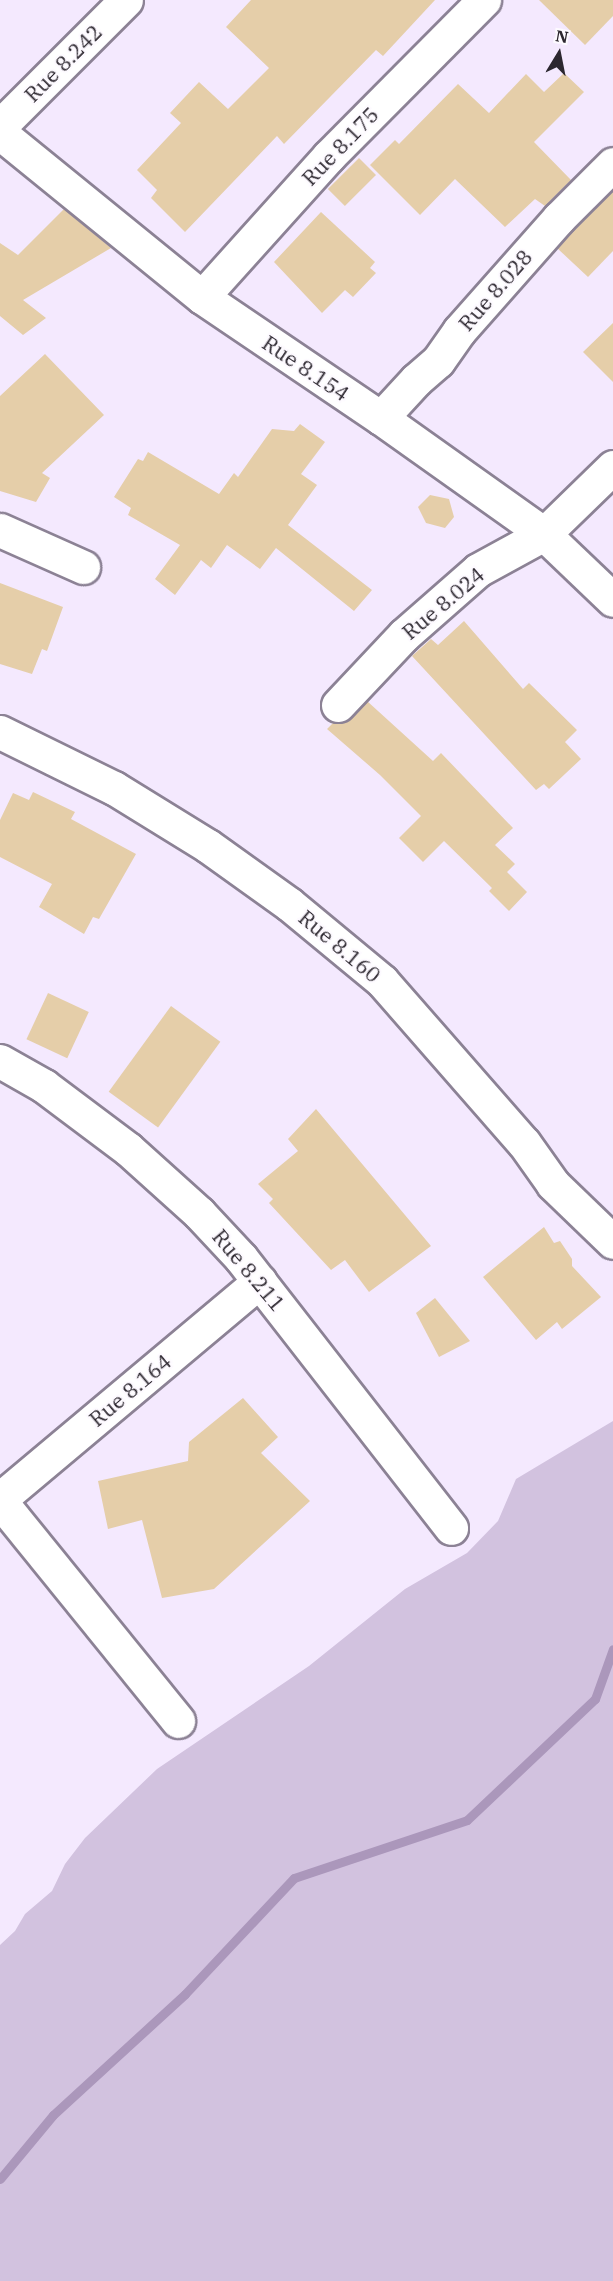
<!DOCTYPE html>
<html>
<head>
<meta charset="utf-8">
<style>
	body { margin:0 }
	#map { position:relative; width:613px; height:2281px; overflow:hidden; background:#f4e9fe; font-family:"IBM Plex Serif",serif }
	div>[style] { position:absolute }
	.green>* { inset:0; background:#d2c2df }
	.stream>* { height:9px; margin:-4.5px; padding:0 4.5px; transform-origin:4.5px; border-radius:4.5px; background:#ab97bb }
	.building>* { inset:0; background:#e5cea9; transform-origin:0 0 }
	.roads { filter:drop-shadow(2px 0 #8c8295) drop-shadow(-2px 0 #8c8295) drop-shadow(0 2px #8c8295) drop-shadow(0 -2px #8c8295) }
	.minor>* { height:33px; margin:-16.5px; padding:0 16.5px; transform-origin:16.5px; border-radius:16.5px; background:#fff }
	span { translate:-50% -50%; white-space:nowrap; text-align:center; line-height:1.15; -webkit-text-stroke:4.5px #fdfaff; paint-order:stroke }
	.street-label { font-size:21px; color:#2c272f }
	.north { position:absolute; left:529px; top:24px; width:60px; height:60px; -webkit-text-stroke:4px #fdfaff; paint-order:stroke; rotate:10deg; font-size:16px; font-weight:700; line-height:24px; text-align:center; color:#2c272f }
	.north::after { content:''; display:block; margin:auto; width:21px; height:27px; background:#2c272f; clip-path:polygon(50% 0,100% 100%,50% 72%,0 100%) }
</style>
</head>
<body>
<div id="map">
	<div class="green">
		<div style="clip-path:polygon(613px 1421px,613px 2281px,0 2281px,0 1945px,15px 1931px,25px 1914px,52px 1891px,65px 1864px,85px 1838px,157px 1769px,309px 1666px,405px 1589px,467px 1553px,498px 1521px,516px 1479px)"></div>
	</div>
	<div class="stream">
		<div style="left:0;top:2179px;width:83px;rotate:-50.4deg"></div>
		<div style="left:53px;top:2115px;width:179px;rotate:-42.5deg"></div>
		<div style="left:185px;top:1994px;width:159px;rotate:-46.8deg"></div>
		<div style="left:294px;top:1878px;width:182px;rotate:-18.5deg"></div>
		<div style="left:467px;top:1820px;width:176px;rotate:-43.4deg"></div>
		<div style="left:595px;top:1699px;width:53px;rotate:-70.2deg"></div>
	</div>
	<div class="building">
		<div style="clip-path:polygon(251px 0,435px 0,383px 56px,376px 50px,284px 144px,277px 136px,185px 232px,151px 198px,157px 190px,137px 170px,181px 123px,170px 113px,199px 82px,228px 109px,269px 68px,226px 27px)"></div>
		<div style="clip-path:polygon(539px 0,613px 0,613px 16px,585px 45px)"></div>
		<div style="clip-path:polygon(564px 73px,584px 92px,534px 142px,571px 180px,545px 206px,535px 199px,505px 227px,455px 179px,420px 215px,370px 165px,395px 140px,399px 144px,458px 84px,489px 113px,526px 74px,544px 92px)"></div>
		<div style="left:359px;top:158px;width:24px;height:44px;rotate:45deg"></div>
		<div style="clip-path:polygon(613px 191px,613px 251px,588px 277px,557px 248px)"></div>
		<div style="clip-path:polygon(64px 209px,111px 248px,23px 300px,46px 318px,23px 335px,0 316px,0 243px,18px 255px)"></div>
		<div style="clip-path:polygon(321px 212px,375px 262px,370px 268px,376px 273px,353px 297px,345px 290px,322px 313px,274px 262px)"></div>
		<div style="clip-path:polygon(613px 323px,613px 382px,583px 352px)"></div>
		<div style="clip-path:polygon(45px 354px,104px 415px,42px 473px,50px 478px,36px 502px,0 491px,0 396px)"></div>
		<div style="clip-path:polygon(300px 424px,325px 442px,301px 474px,317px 485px,288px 525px,372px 590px,354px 611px,276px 548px,260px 569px,227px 545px,211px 568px,201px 560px,175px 595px,155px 579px,180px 545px,128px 515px,131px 508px,114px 497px,138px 459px,143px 461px,148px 452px,219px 494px,234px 473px,238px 477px,272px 429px,294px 431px)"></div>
		<div style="clip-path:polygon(430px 495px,449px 499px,454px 517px,445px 528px,426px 523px,418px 507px)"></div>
		<div style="clip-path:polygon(0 583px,63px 607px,47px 651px,42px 649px,32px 674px,0 664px)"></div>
		<div style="clip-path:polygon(464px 621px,523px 689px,529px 683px,577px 730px,565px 742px,581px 759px,549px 789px,544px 784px,536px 790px,412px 656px,431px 639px,438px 645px)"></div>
		<div style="clip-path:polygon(367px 701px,433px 761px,441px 753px,513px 828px,495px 845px,515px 864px,507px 872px,527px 892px,509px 911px,489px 891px,492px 888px,444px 841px,423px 862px,399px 838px,421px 816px,380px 775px,327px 729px,333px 723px,343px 723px,351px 718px)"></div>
		<div style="clip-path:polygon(33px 792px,75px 812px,71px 819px,136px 854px,99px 919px,93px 917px,84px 934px,39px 907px,52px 884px,0 857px,0 820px,13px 793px,29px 800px)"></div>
		<div style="left:48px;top:993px;width:45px;height:51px;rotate:25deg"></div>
		<div style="left:171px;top:1006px;width:61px;height:106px;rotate:36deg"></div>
		<div style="clip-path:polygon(316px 1109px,431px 1246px,369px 1292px,345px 1260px,331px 1270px,269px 1203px,273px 1199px,258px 1184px,298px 1151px,288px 1139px)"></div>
		<div style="clip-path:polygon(544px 1227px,554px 1243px,560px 1241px,572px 1259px,572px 1266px,601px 1297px,562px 1329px,557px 1322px,536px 1340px,483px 1277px)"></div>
		<div style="clip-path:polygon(435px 1298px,470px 1341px,439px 1357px,416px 1313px)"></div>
		<div style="clip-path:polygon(243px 1398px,278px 1437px,261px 1453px,310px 1501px,214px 1589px,162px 1598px,142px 1520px,108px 1529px,98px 1481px,188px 1461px,189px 1442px)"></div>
	</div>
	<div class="roads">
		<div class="minor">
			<div style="left:0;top:126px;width:178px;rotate:-45deg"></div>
			<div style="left:0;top:133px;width:260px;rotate:39.1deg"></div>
			<div style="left:202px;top:297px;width:216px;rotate:34.1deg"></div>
			<div style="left:381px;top:418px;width:200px;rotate:35.4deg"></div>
			<div style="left:544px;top:534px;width:95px;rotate:43.7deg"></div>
			<div style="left:202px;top:297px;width:190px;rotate:-48deg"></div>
			<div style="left:329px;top:156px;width:220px;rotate:-45.2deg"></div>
			<div style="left:381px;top:418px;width:52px;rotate:-47.4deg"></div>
			<div style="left:416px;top:380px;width:29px;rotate:-41deg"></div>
			<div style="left:438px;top:361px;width:37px;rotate:-55deg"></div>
			<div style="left:459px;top:331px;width:151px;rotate:-48.5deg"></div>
			<div style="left:559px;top:218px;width:76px;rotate:-45deg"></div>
			<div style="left:0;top:530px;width:91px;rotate:24deg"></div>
			<div style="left:338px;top:705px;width:96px;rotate:-46.7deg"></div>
			<div style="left:404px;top:635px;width:98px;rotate:-41.3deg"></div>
			<div style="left:478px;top:570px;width:75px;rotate:-28.6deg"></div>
			<div style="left:544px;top:534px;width:96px;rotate:-44.2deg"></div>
			<div style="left:0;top:732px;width:127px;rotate:26.2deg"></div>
			<div style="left:114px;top:788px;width:110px;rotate:31.7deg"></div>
			<div style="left:208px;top:846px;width:100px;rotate:35.6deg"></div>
			<div style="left:289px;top:904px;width:121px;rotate:39.6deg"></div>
			<div style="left:382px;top:981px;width:215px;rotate:48.8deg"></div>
			<div style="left:524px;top:1143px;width:50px;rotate:54.7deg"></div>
			<div style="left:553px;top:1184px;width:83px;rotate:44deg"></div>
			<div style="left:0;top:1061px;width:51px;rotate:29.6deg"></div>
			<div style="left:44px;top:1086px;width:105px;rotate:36.9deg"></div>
			<div style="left:128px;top:1149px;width:96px;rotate:42deg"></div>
			<div style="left:199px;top:1213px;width:62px;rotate:47deg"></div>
			<div style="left:241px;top:1258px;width:342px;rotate:52.1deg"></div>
			<div style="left:0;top:1499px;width:339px;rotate:-40deg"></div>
			<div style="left:0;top:1501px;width:283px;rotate:51deg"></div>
		</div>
	</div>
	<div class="street-label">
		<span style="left:63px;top:63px;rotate:-45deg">Rue 8.242</span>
		<span style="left:340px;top:146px;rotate:-46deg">Rue 8.175</span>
		<span style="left:495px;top:290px;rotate:-49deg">Rue 8.028</span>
		<span style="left:306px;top:368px;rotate:34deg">Rue 8.154</span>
		<span style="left:443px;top:603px;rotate:-40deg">Rue 8.024</span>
		<span style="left:340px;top:946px;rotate:40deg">Rue 8.160</span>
		<span style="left:249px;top:1270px;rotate:50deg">Rue 8.211</span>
		<span style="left:130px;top:1390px;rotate:-40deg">Rue 8.164</span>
	</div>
	<div class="north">N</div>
</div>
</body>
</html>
